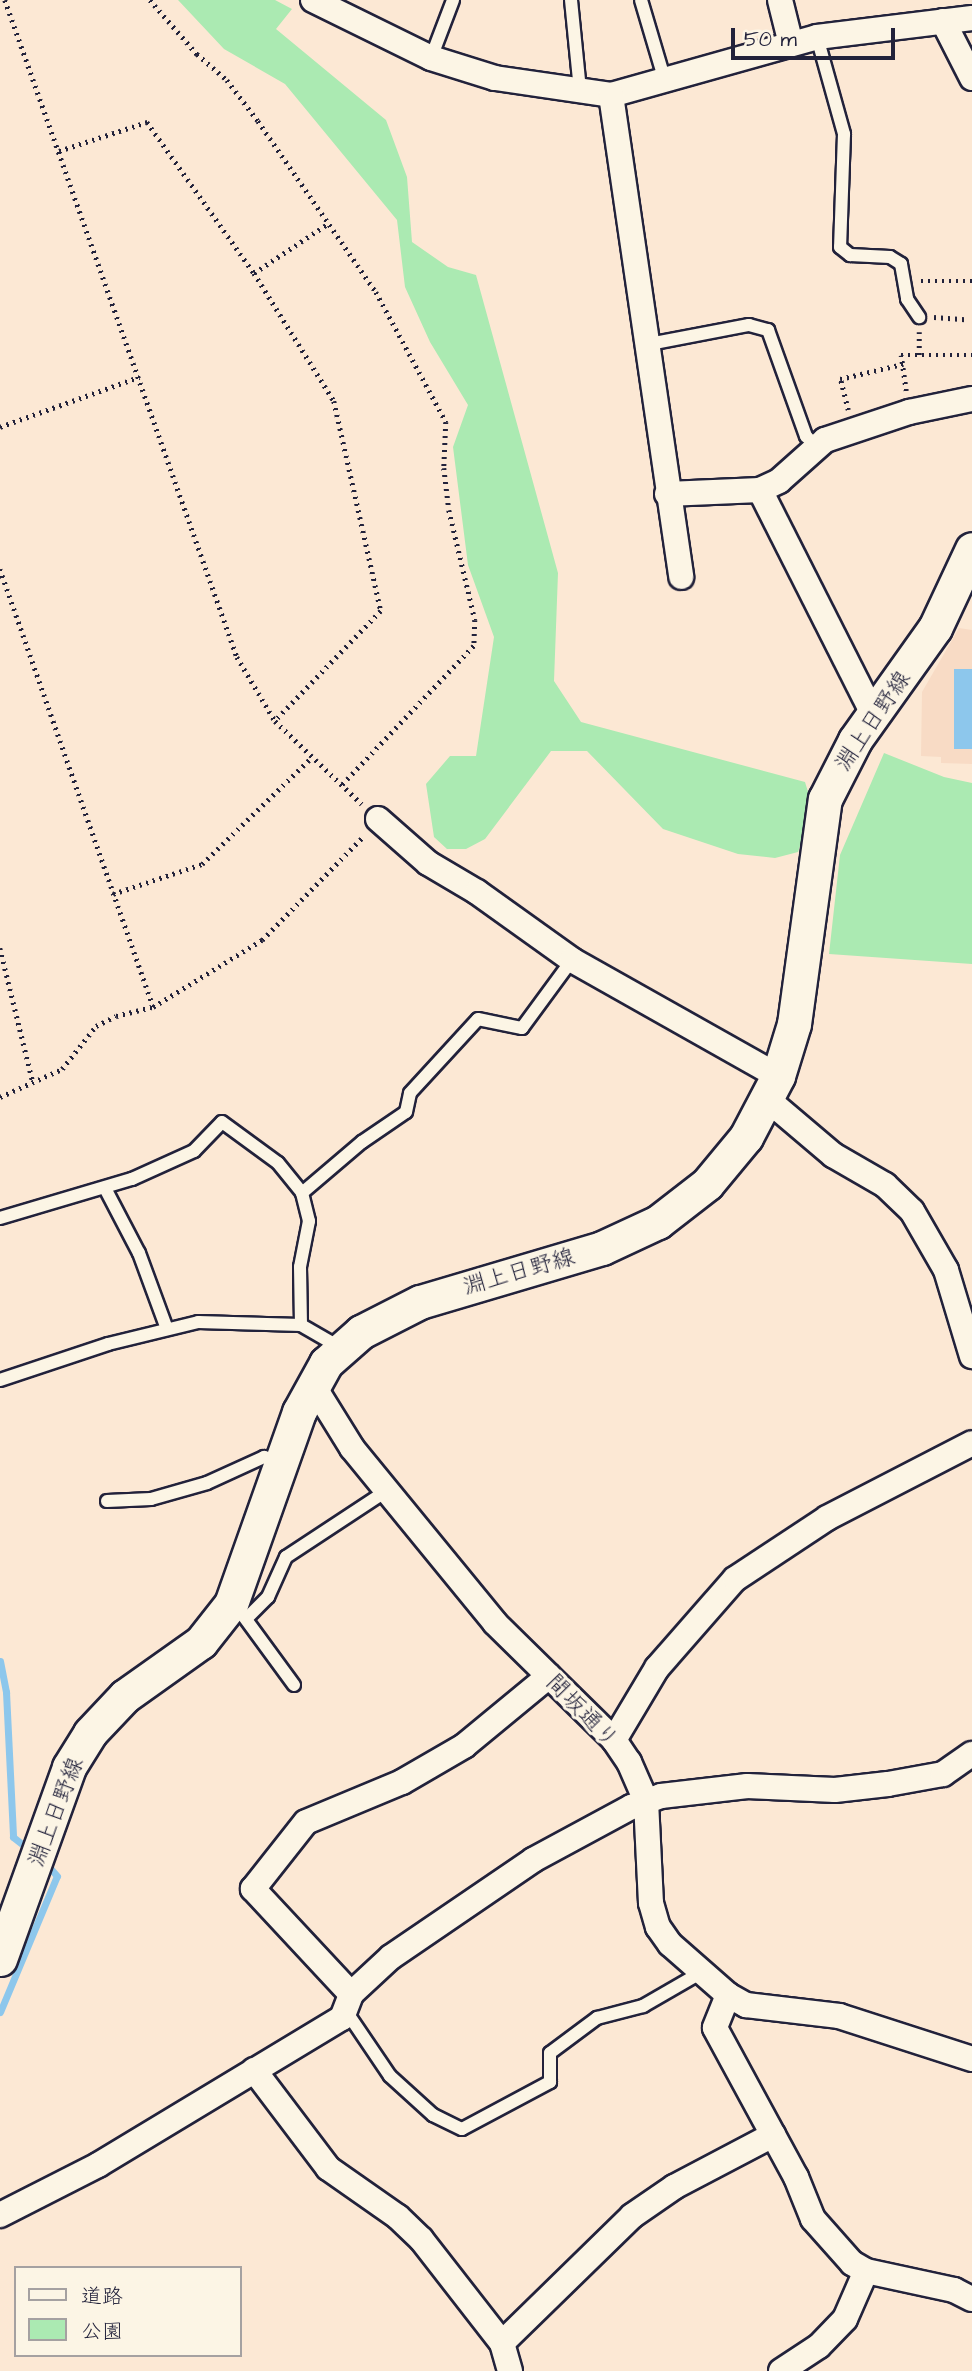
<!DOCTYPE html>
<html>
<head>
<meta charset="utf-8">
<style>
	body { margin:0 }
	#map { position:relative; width:972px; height:2371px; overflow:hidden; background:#fce8d4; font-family:"Architects Daughter","Klee One",sans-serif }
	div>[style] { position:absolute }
	.built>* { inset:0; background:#f8dbc5 }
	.green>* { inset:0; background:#abeab2 }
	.water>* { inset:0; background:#8dc7ec; transform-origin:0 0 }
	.stream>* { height:7px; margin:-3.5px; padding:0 3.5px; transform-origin:3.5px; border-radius:3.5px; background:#8dc7ec }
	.path>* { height:4.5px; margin-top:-2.25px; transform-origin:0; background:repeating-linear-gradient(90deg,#22223b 0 2px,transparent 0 7px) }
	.roads { filter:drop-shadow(2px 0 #22223b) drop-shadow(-2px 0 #22223b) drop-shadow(0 2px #22223b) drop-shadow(0 -2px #22223b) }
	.service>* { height:12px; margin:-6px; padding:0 6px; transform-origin:6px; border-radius:6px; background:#fcf5e5 }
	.minor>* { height:24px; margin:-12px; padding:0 12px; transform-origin:12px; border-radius:12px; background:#fcf5e5 }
	.secondary>* { height:33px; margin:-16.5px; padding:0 16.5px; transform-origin:16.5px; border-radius:16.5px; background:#fcf5e5 }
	span { translate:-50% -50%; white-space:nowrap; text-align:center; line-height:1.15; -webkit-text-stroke:6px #fcf5e5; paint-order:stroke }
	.street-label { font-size:23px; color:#22223b }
	.legend { position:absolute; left:14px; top:2266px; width:228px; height:91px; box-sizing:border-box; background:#fcf5e5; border:2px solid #a5a1a1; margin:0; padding:9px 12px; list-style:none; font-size:21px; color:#22223b }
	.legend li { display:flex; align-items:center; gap:14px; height:35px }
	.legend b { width:35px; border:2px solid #a5a1a1 }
	.scale { position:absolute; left:731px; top:28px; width:164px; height:32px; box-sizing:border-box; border:4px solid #22223b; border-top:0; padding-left:9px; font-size:21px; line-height:24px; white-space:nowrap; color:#22223b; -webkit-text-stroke:5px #fcf5e5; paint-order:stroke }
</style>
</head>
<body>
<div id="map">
	<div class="built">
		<div style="clip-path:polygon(959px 628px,972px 630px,972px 764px,941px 763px,941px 757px,921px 756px,922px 692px)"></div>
	</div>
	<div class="green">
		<div style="clip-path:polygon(178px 0,275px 0,292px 9px,276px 29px,386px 120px,407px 177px,412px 242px,448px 267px,476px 275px,558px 573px,554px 681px,581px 722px,805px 782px,813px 808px,798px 852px,775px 858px,738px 854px,663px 829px,587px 751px,551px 751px,485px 839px,466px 849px,447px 849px,434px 837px,426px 784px,450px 756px,476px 756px,494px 637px,468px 565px,453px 447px,468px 405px,430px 342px,405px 287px,397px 220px,285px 84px,224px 49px)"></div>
		<div style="clip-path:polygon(884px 753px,944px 777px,972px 783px,972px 964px,829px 954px,840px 855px)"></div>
	</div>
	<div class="water">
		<div style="left:954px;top:669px;width:18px;height:80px"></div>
	</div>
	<div class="stream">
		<div style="left:0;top:1661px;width:32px;rotate:79deg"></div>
		<div style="left:6px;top:1692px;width:145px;rotate:87.2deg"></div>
		<div style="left:13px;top:1837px;width:11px;rotate:38deg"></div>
		<div style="left:0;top:2012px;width:147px;rotate:-67.3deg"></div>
		<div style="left:57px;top:1876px;width:11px;rotate:-131deg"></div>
	</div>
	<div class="path">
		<div style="left:5px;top:0;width:697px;rotate:70.55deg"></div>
		<div style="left:237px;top:657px;width:74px;rotate:59.3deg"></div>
		<div style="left:275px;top:721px;width:120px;rotate:43.7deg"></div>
		<div style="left:150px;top:0;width:72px;rotate:49deg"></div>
		<div style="left:197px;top:54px;width:40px;rotate:41deg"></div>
		<div style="left:227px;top:80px;width:51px;rotate:52.9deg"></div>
		<div style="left:258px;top:121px;width:208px;rotate:55.4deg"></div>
		<div style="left:376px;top:292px;width:148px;rotate:61.7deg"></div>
		<div style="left:446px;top:422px;width:46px;rotate:92.5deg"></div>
		<div style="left:444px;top:468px;width:42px;rotate:83.2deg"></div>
		<div style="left:449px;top:510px;width:113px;rotate:76.7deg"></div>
		<div style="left:475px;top:620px;width:26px;rotate:92deg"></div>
		<div style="left:474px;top:646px;width:192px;rotate:133.5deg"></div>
		<div style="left:59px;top:151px;width:93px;rotate:-18.2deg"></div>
		<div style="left:147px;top:122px;width:185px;rotate:54.7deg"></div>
		<div style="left:254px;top:273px;width:151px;rotate:58deg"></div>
		<div style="left:334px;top:401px;width:215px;rotate:77.4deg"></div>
		<div style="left:381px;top:611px;width:153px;rotate:133.9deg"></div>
		<div style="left:254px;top:273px;width:90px;rotate:-33.7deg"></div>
		<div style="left:921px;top:281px;width:51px"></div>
		<div style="left:934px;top:317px;width:31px;rotate:4deg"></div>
		<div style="left:919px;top:355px;width:23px;rotate:-90deg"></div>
		<div style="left:906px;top:391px;width:36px;rotate:-98deg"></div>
		<div style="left:901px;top:355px;width:71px"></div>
		<div style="left:848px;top:410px;width:32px;rotate:-104deg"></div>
		<div style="left:840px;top:379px;width:65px;rotate:-13.4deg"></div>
		<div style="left:0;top:427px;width:148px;rotate:-19.8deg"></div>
		<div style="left:0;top:569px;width:464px;rotate:70.7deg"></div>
		<div style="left:113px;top:894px;width:94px;rotate:-18.6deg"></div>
		<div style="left:202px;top:864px;width:153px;rotate:-44.2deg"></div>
		<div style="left:0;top:948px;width:138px;rotate:76.2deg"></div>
		<div style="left:0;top:1097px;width:68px;rotate:-24.3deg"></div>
		<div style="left:62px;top:1069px;width:55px;rotate:-51.7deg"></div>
		<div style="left:96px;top:1026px;width:22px;rotate:-27deg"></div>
		<div style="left:116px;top:1016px;width:38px;rotate:-14deg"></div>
		<div style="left:153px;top:1007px;width:128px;rotate:-31.6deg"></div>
		<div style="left:262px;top:940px;width:146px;rotate:-45.6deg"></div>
	</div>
	<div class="roads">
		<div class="service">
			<div style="left:571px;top:0;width:90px;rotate:84.3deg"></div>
			<div style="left:641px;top:0;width:84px;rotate:73.5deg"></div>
			<div style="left:817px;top:37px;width:101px;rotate:74.4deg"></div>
			<div style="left:844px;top:134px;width:113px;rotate:92deg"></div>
			<div style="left:840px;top:247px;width:13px;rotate:39deg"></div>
			<div style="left:850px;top:255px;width:40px;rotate:2.9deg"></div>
			<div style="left:890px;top:257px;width:13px;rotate:32deg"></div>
			<div style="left:901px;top:264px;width:36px;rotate:80deg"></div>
			<div style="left:907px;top:299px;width:22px;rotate:56deg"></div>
			<div style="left:431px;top:58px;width:62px;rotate:-69.2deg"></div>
			<div style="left:644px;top:345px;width:107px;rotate:-10.8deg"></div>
			<div style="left:749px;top:325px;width:20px;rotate:15deg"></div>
			<div style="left:768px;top:330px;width:113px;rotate:70.3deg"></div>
			<div style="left:806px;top:436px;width:16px;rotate:47deg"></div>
			<div style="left:106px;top:1190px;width:71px;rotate:62.4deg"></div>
			<div style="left:139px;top:1253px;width:81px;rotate:69.8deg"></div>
			<div style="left:302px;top:1193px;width:79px;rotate:-40.4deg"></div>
			<div style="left:362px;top:1142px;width:53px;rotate:-34.3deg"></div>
			<div style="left:406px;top:1112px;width:19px;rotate:-78deg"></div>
			<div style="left:410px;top:1093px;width:100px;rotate:-47.4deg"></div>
			<div style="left:478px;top:1019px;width:45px;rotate:11.6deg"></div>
			<div style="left:522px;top:1028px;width:84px;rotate:-53.7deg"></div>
			<div style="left:0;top:1218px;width:138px;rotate:-16.5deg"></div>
			<div style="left:132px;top:1179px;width:68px;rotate:-24.3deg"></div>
			<div style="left:194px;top:1151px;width:40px;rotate:-46deg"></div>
			<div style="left:222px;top:1122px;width:69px;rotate:36.2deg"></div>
			<div style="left:278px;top:1163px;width:38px;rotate:51deg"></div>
			<div style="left:302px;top:1193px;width:29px;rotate:76deg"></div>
			<div style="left:309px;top:1221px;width:47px;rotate:101.1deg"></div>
			<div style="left:300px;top:1267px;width:58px;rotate:89deg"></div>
			<div style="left:0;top:1380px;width:114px;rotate:-18.4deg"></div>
			<div style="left:108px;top:1344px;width:93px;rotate:-13.7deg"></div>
			<div style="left:198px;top:1322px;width:103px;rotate:1.7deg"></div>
			<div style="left:301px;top:1325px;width:46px;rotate:29.9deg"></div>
			<div style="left:107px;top:1501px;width:44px;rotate:-2.6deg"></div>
			<div style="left:151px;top:1499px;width:58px;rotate:-15.9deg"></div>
			<div style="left:207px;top:1483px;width:63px;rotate:-24.5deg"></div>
			<div style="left:264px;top:1457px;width:16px;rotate:14deg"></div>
			<div style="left:242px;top:1614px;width:88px;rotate:53.8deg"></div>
			<div style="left:247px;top:1618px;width:30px;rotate:-45deg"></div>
			<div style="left:268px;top:1597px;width:44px;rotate:-65.8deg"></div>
			<div style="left:286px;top:1557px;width:120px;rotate:-33.4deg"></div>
			<div style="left:346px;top:2011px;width:78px;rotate:55.9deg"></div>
			<div style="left:390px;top:2076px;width:58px;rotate:42.2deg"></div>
			<div style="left:433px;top:2115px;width:32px;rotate:26deg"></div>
			<div style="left:462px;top:2129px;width:100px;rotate:-28.1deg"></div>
			<div style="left:550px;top:2082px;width:29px;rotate:-90deg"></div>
			<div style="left:550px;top:2053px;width:59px;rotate:-36.7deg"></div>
			<div style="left:597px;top:2018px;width:48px;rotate:-14.6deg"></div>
			<div style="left:643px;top:2006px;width:68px;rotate:-30deg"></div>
		</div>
		<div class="minor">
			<div style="left:313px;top:0;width:131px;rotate:26.2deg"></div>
			<div style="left:431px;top:58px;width:67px;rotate:17.4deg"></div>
			<div style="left:495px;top:78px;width:117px;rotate:8.3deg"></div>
			<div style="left:611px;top:95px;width:214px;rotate:-15.7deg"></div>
			<div style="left:817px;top:37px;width:156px;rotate:-7deg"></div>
			<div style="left:780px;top:0;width:45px;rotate:76deg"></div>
			<div style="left:943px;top:21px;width:64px;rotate:63deg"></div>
			<div style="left:611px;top:95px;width:487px;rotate:81.7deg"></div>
			<div style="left:760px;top:490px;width:251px;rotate:63.2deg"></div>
			<div style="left:667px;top:494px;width:93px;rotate:-2.5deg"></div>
			<div style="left:760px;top:490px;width:21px;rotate:-25deg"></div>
			<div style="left:779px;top:481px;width:62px;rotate:-41.7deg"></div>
			<div style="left:825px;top:440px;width:89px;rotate:-18.4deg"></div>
			<div style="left:909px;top:412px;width:64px;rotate:-11.7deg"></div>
			<div style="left:378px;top:819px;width:67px;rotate:41.3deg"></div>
			<div style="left:428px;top:863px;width:57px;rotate:30.6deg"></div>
			<div style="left:477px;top:892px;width:117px;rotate:35.6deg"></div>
			<div style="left:572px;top:960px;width:236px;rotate:29.4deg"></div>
			<div style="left:767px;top:1099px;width:87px;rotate:40.3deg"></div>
			<div style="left:833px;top:1155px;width:60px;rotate:30deg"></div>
			<div style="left:885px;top:1185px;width:37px;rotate:44deg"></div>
			<div style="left:912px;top:1211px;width:68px;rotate:60deg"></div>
			<div style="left:946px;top:1270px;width:90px;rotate:73.2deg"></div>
			<div style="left:313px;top:1385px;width:74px;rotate:58.2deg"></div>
			<div style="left:352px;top:1448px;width:226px;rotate:50.7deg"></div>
			<div style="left:495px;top:1623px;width:167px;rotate:44.5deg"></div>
			<div style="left:614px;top:1740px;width:27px;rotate:56deg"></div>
			<div style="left:629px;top:1762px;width:43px;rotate:66.4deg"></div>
			<div style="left:646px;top:1801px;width:102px;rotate:87.2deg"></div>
			<div style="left:651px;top:1903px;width:25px;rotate:74deg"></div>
			<div style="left:658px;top:1927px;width:21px;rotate:55deg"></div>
			<div style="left:670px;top:1944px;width:77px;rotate:41.3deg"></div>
			<div style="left:728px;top:1995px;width:21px;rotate:29deg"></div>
			<div style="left:746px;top:2005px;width:94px;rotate:6.7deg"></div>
			<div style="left:839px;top:2016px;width:140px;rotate:17.9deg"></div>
			<div style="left:614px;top:1740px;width:84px;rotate:-59.2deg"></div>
			<div style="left:657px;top:1668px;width:118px;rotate:-48.8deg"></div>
			<div style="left:735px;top:1579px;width:110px;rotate:-33.5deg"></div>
			<div style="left:827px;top:1518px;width:163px;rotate:-27.3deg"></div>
			<div style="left:351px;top:1994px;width:144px;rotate:-133deg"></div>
			<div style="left:253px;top:1889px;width:85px;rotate:-51.7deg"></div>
			<div style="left:306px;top:1822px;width:104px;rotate:-22.6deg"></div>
			<div style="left:402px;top:1782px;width:72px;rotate:-30.1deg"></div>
			<div style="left:464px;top:1746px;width:110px;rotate:-39.5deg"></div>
			<div style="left:728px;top:1995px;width:35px;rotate:112deg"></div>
			<div style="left:715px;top:2028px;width:170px;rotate:61.5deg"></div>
			<div style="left:796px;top:2177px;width:45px;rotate:68deg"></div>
			<div style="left:813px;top:2219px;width:59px;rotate:48.4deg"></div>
			<div style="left:852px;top:2263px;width:16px;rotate:30deg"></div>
			<div style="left:866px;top:2271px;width:90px;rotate:12.2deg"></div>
			<div style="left:954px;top:2290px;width:20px;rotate:27deg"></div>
			<div style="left:254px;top:2070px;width:123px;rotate:52.9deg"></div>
			<div style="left:328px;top:2168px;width:85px;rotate:35deg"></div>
			<div style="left:398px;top:2217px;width:32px;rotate:44deg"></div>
			<div style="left:421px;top:2239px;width:132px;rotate:52.1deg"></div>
			<div style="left:502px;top:2343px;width:29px;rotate:74deg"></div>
			<div style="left:0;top:2215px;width:110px;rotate:-27deg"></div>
			<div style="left:98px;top:2165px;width:285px;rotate:-31.1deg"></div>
			<div style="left:342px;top:2018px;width:26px;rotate:-69deg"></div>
			<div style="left:351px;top:1994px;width:54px;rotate:-42.8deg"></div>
			<div style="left:391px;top:1957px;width:172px;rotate:-34.3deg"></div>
			<div style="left:533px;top:1860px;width:111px;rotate:-28.4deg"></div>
			<div style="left:631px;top:1807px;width:32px;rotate:-20deg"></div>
			<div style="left:661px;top:1796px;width:87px;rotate:-6.6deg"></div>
			<div style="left:747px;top:1786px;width:88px;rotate:2.6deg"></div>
			<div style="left:835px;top:1790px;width:53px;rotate:-6.5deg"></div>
			<div style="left:888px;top:1784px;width:56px;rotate:-10.3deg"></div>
			<div style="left:943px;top:1774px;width:35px;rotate:-35deg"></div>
			<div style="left:502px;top:2343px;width:182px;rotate:-44.3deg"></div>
			<div style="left:632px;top:2216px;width:51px;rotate:-34.6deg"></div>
			<div style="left:674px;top:2187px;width:112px;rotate:-27.7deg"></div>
			<div style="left:781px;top:2371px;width:45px;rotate:-33.3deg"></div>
			<div style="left:819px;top:2346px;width:37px;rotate:-46deg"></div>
			<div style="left:845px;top:2319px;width:52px;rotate:-66.4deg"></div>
		</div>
		<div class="secondary">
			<div style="left:0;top:1959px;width:204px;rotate:-70.2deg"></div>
			<div style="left:69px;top:1767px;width:40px;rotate:-58deg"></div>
			<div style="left:90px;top:1733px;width:51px;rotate:-46.6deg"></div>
			<div style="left:125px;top:1696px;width:93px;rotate:-35.4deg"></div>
			<div style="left:201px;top:1642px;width:48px;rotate:-51.7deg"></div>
			<div style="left:231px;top:1604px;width:204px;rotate:-70.5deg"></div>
			<div style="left:299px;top:1412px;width:56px;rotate:-61.1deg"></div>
			<div style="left:326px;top:1363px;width:47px;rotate:-41.5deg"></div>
			<div style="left:361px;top:1332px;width:66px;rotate:-27deg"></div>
			<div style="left:420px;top:1302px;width:190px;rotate:-16.5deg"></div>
			<div style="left:602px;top:1248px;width:62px;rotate:-24.9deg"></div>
			<div style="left:658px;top:1222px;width:62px;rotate:-37.8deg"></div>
			<div style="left:707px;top:1184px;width:61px;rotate:-50.3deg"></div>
			<div style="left:746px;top:1137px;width:69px;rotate:-62.3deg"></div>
			<div style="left:778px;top:1076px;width:54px;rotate:-72.9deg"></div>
			<div style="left:794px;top:1024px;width:227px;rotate:-82.2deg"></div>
			<div style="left:825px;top:799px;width:66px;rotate:-63deg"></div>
			<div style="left:855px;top:740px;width:138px;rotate:-54.5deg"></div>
			<div style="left:935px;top:628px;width:87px;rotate:-64.9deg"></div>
		</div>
	</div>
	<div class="street-label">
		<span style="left:873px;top:721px;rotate:-56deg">淵上日野線</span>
		<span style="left:519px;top:1272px;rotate:-16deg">淵上日野線</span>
		<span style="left:582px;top:1711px;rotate:46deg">間坂通り</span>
		<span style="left:56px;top:1812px;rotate:-69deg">淵上日野線</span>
	</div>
	<ul class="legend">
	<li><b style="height:9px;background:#fcf5e5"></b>道路</li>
	<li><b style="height:19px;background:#abeab2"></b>公園</li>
	</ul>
	<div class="scale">50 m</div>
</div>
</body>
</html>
